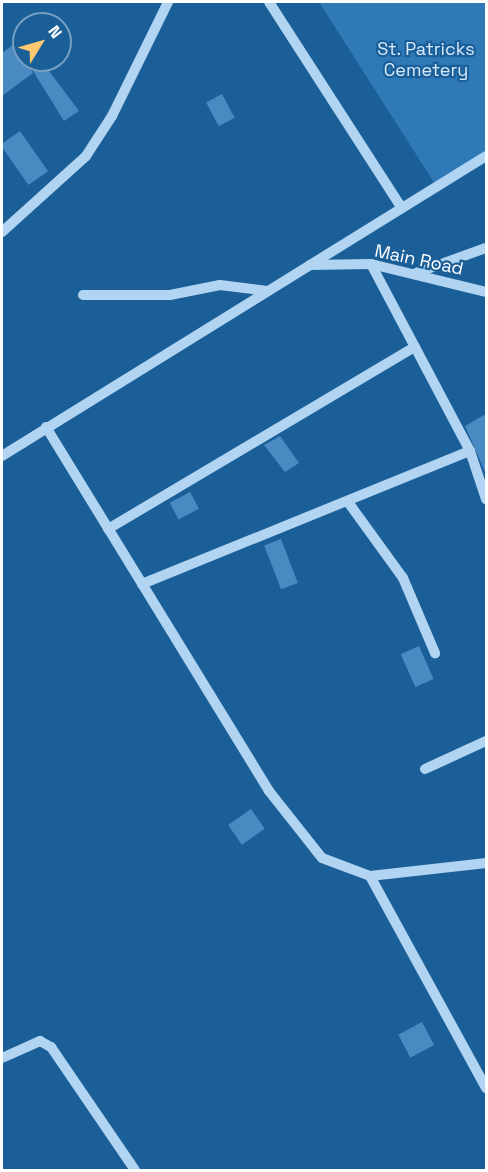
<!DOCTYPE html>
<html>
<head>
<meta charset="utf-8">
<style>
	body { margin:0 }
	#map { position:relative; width:488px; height:1172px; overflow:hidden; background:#1b5f99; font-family:"Space Grotesk",sans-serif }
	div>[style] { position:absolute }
	.green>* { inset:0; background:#2e79b6 }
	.building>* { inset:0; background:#488ac1; transform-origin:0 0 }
	.minor>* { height:10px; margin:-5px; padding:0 5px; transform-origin:5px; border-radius:5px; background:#b0d4f1 }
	span { translate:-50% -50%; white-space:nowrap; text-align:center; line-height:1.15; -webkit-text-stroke:4.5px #1b5f99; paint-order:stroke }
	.park-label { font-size:18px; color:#d7ebfc }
	.street-label { font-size:18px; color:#fff }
	.frame { position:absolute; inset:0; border:3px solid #fff; pointer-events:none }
	.north { position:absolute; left:12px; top:12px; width:60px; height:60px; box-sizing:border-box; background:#1b5f99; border:2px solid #769fc2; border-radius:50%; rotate:53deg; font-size:16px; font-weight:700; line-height:24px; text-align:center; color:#fff }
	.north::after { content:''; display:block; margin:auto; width:21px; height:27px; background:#ffc770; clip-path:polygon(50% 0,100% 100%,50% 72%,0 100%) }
</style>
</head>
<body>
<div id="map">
	<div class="green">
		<div style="clip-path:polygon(319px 2px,486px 2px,486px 152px,435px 184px)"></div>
	</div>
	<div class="building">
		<div style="clip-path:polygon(13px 45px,33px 73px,2px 96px,2px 53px)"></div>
		<div style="clip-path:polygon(41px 60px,79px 111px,64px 121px,33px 71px)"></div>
		<div style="left:222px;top:94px;width:27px;height:18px;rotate:62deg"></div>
		<div style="left:20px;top:131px;width:49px;height:24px;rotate:55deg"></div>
		<div style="clip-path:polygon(486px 414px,486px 474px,465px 426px)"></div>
		<div style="clip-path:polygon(280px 436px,299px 463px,285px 472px,264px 445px)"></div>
		<div style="left:190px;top:492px;width:19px;height:23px;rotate:62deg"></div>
		<div style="left:281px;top:539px;width:47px;height:18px;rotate:69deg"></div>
		<div style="left:419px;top:646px;width:36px;height:20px;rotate:66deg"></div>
		<div style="left:251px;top:809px;width:24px;height:28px;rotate:55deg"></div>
		<div style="left:422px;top:1022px;width:26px;height:27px;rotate:62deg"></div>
	</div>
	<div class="minor">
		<div style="left:269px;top:2px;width:245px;rotate:57.2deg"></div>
		<div style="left:2px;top:232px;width:113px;rotate:-42.1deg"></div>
		<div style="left:86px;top:156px;width:48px;rotate:-57deg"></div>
		<div style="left:112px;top:116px;width:127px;rotate:-63.8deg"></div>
		<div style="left:371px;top:264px;width:212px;rotate:62.1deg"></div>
		<div style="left:470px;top:451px;width:51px;rotate:71.6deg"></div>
		<div style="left:310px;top:265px;width:61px;rotate:-0.9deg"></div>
		<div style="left:371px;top:264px;width:118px;rotate:13.7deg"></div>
		<div style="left:416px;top:273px;width:74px;rotate:-19.7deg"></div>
		<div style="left:83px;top:295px;width:87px"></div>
		<div style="left:170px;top:295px;width:51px;rotate:-11.3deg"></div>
		<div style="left:220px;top:285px;width:48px;rotate:7.1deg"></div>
		<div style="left:46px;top:427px;width:427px;rotate:58.5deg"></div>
		<div style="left:269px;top:791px;width:85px;rotate:51.7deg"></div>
		<div style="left:322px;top:858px;width:51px;rotate:20.6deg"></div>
		<div style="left:370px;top:876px;width:117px;rotate:-6.4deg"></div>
		<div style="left:2px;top:456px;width:569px;rotate:-31.79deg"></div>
		<div style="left:348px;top:502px;width:94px;rotate:54.1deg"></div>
		<div style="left:403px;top:578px;width:82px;rotate:66.9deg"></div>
		<div style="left:108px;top:529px;width:357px;rotate:-30.7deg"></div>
		<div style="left:142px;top:584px;width:354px;rotate:-22.1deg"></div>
		<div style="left:425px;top:769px;width:67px;rotate:-24.7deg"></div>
		<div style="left:370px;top:876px;width:242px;rotate:61.3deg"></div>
		<div style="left:2px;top:1058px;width:42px;rotate:-24.1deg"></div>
		<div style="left:40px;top:1041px;width:13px;rotate:29deg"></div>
		<div style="left:51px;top:1047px;width:149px;rotate:55.7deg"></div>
	</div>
	<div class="park-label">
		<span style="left:426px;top:60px">St. Patricks<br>Cemetery</span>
	</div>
	<div class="street-label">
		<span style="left:419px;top:260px;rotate:12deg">Main Road</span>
	</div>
	<div class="frame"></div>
	<div class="north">N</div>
</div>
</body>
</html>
